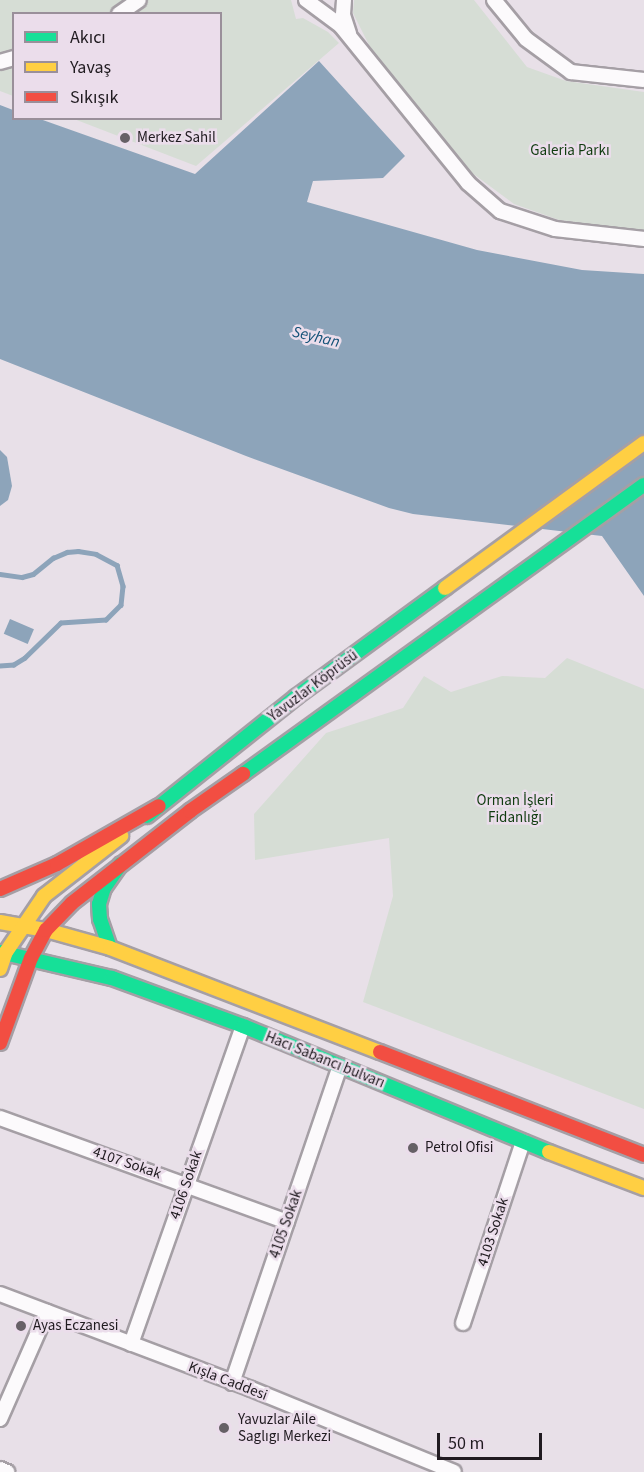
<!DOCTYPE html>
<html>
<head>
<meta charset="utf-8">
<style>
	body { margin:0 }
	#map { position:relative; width:644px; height:1472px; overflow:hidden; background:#e8e0e8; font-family:"Source Sans 3",sans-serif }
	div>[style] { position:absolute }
	.green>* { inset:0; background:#d6ddd5 }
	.water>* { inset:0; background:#8da4ba; transform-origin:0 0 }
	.stream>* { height:4.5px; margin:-2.25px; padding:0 2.25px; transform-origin:2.25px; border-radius:2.25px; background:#8da4ba }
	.roads { filter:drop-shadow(2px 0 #a59fa5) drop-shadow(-2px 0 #a59fa5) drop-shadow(0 2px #a59fa5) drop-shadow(0 -2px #a59fa5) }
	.street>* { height:14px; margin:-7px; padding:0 7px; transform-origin:7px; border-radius:7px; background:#fcfafc }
	.fast>* { height:14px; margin:-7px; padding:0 7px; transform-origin:7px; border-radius:7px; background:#16e098 }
	.slow>* { height:14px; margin:-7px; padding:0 7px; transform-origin:7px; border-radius:7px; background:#ffcf43 }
	.jam>* { height:14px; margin:-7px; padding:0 7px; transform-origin:7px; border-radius:7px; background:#f24e42 }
	.dots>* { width:16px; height:16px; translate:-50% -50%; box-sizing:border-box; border:3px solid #ebddeb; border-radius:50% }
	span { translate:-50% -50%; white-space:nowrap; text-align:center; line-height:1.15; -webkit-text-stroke:5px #ebddeb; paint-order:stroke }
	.poi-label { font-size:15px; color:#201b20 }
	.left { translate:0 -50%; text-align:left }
	.park-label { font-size:15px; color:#103c0f }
	.street-label { font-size:15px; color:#201b20 }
	.water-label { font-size:16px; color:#145278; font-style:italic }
	.legend { position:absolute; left:12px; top:12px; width:210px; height:108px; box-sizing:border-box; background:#ebddeb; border:2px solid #9a8f9a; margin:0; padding:8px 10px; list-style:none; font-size:18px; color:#201b20 }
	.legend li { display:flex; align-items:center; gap:12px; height:30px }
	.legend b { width:30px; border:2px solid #9a8f9a }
	.scale { position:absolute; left:437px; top:1433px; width:105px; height:27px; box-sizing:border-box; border:3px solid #201b20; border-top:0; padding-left:8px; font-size:18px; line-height:21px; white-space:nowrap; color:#201b20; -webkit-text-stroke:4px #ebddeb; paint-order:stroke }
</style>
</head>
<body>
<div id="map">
	<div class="green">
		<div style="clip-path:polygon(0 0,291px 0,296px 19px,303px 18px,328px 32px,339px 43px,196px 166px,74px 119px,220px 118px,220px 14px,14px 14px,13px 96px,0 91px)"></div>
		<div style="clip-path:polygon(354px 0,474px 0,527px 67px,566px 81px,644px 92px,644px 231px,559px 220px,514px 204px,468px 170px,380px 67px,353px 13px)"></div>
		<div style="clip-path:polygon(567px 658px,644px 689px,644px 1109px,363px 1002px,393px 896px,389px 838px,255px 860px,254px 814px,326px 733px,403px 708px,424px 676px,451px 692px,502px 676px,545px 678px)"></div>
	</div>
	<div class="water">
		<div style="clip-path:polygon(319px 61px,405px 156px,383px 178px,313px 181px,307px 202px,477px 250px,582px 270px,644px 274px,644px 596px,602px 536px,413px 514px,389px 508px,246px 456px,0 359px,0 105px,13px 110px,14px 118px,40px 119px,195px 174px)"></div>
		<div style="clip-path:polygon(0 450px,7px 457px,12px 486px,8px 500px,0 506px)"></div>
		<div style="left:10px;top:619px;width:26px;height:16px;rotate:23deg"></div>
	</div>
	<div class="stream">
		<div style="left:0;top:574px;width:22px;rotate:8deg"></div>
		<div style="left:22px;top:577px;width:11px;rotate:-15deg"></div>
		<div style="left:33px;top:574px;width:26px;rotate:-39deg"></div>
		<div style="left:53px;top:558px;width:15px;rotate:-23deg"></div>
		<div style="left:67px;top:552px;width:11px;rotate:-5deg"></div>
		<div style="left:78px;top:551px;width:18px;rotate:9deg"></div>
		<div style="left:96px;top:554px;width:24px;rotate:28deg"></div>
		<div style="left:117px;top:565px;width:22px;rotate:74deg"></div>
		<div style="left:123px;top:586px;width:19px;rotate:96deg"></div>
		<div style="left:121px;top:605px;width:21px;rotate:135deg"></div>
		<div style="left:106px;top:620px;width:45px;rotate:176.2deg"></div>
		<div style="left:61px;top:623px;width:50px;rotate:135.8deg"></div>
		<div style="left:25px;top:658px;width:13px;rotate:148deg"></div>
		<div style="left:14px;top:665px;width:14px;rotate:176deg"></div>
	</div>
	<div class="roads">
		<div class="street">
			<div style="left:306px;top:0;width:44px;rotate:36.6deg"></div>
			<div style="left:341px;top:26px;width:202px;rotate:51deg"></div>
			<div style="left:468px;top:183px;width:43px;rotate:41.2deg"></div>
			<div style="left:500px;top:211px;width:58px;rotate:18.1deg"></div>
			<div style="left:555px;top:229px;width:90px;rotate:6.4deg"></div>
			<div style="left:344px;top:0;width:15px;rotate:94deg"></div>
			<div style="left:343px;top:15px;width:20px;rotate:72deg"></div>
			<div style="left:494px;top:0;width:50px;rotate:50.6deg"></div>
			<div style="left:526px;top:39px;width:56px;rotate:36.3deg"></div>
			<div style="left:571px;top:72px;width:73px;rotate:6.3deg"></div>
			<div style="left:119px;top:14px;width:24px;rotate:-35deg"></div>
			<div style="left:0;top:62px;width:15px;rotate:-16deg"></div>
			<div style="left:0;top:1118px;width:305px;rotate:19.9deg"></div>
			<div style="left:0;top:1294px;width:268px;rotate:20.7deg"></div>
			<div style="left:251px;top:1389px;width:219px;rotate:22.2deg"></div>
			<div style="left:463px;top:1323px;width:191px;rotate:-71.7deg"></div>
			<div style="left:131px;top:1344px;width:337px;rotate:-70.6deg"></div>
			<div style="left:232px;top:1383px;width:335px;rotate:-71.2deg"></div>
			<div style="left:0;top:1419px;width:117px;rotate:-66.3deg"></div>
			<div style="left:0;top:1469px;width:8px;rotate:23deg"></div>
		</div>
		<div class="fast">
			<div style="left:243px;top:774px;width:494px;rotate:-35.8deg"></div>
			<div style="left:147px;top:816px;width:191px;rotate:-38.6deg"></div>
			<div style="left:296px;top:697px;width:185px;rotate:-36.2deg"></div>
			<div style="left:110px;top:948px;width:31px;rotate:-109deg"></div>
			<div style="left:100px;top:919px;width:15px;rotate:-94deg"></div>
			<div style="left:99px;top:904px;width:17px;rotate:-73deg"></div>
			<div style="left:104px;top:888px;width:29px;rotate:-55deg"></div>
			<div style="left:0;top:952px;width:115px;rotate:13.1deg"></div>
			<div style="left:112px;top:978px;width:140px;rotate:20.1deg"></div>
			<div style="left:243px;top:1026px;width:331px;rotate:22.4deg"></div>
		</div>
		<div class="slow">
			<div style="left:445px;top:588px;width:246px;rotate:-36.1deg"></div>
			<div style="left:0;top:922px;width:47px;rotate:9.9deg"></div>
			<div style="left:46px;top:930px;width:66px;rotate:15.7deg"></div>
			<div style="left:110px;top:948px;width:289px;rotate:21.1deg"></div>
			<div style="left:0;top:969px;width:18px;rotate:-71deg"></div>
			<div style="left:6px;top:952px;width:68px;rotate:-55.8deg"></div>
			<div style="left:44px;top:896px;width:98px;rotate:-37.9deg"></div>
			<div style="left:549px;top:1152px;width:102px;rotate:20.8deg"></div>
		</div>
		<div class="jam">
			<div style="left:0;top:889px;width:62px;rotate:-23.7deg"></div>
			<div style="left:57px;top:864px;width:117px;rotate:-29.6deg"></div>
			<div style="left:0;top:1043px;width:90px;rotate:-70deg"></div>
			<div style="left:31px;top:958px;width:32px;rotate:-62deg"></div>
			<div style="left:46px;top:930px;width:37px;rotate:-46deg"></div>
			<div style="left:72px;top:903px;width:150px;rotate:-37.9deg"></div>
			<div style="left:190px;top:811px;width:65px;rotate:-34.9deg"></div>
			<div style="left:380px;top:1052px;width:283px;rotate:21.3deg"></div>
		</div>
	</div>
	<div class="dots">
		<div style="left:125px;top:138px;background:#666066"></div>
		<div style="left:413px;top:1148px;background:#666066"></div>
		<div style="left:21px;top:1326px;background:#666066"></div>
		<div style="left:224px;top:1428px;background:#666066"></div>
	</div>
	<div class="poi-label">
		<span class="left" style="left:137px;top:138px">Merkez Sahil</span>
		<span class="left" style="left:425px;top:1148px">Petrol Ofisi</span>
		<span class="left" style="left:33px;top:1326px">Ayas Eczanesi</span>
		<span class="left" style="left:238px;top:1428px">Yavuzlar Aile<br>Saglıgı Merkezi</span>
	</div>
	<div class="park-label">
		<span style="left:570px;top:151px">Galeria Parkı</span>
		<span style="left:515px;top:809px">Orman İşleri<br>Fidanlığı</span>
	</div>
	<div class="street-label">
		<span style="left:313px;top:686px;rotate:-37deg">Yavuzlar Köprüsü</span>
		<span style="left:325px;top:1060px;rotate:22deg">Hacı Sabancı bulvarı</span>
		<span style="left:127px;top:1163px;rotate:19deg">4107 Sokak</span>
		<span style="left:186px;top:1185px;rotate:-71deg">4106 Sokak</span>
		<span style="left:286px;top:1224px;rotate:-71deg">4105 Sokak</span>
		<span style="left:493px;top:1232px;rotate:-72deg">4103 Sokak</span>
		<span style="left:228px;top:1381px;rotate:21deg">Kışla Caddesi</span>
	</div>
	<div class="water-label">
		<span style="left:316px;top:337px;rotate:13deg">Seyhan</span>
	</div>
	<ul class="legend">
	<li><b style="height:8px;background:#16e098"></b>Akıcı</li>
	<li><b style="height:8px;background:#ffcf43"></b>Yavaş</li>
	<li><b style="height:8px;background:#f24e42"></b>Sıkışık</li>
	</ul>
	<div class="scale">50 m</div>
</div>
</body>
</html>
